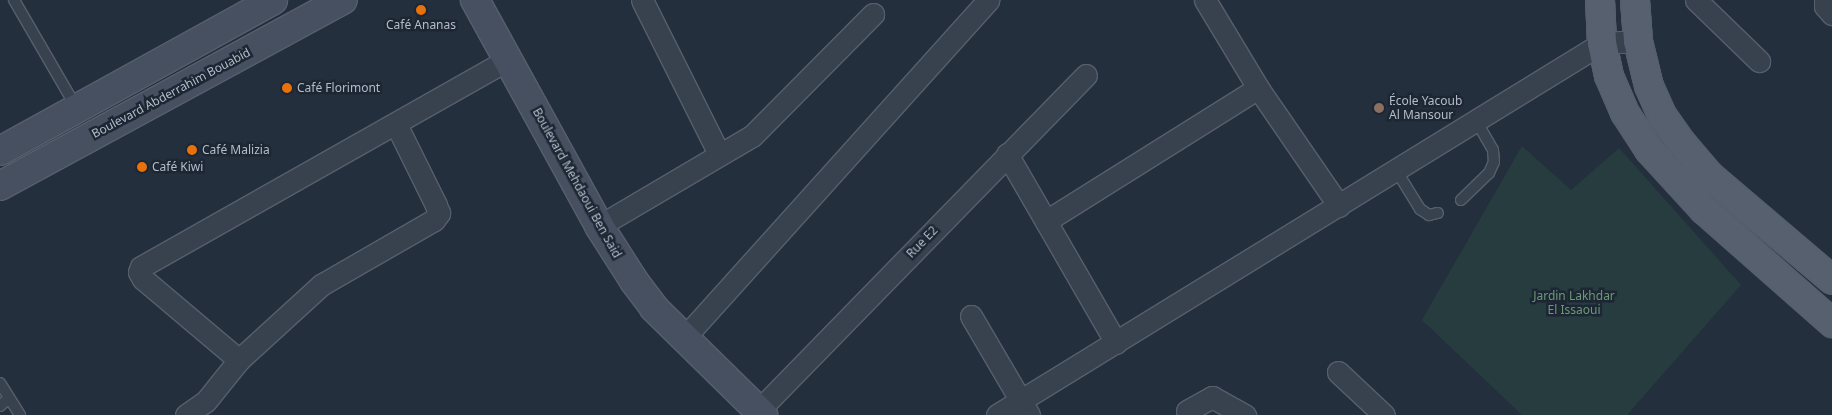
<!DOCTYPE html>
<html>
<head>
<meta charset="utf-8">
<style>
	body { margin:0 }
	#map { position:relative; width:1832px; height:415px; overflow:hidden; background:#242f3e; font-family:"Noto Sans",sans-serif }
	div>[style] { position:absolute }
	.green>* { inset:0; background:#263c3f }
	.roads { filter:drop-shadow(1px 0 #565f6c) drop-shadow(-1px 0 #565f6c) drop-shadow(0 1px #565f6c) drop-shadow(0 -1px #565f6c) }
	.lane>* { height:10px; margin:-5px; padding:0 5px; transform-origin:5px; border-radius:5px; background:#38414e }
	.street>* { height:21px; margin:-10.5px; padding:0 10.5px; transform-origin:10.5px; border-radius:10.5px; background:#38414e }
	.secondary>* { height:28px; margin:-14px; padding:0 14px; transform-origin:14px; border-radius:14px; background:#465061 }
	.primary>* { height:28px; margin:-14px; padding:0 14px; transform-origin:14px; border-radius:14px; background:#56606e }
	.dots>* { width:14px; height:14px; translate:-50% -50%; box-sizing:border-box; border:2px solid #1d2633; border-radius:50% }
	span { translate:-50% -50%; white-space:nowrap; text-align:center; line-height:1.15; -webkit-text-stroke:5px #1d2633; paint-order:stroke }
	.poi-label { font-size:12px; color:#b4bcc9 }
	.left { translate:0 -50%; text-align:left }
	.street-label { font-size:12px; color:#b4bcc9 }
	.park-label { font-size:12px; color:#6b9a76 }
</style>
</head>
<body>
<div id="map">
	<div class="green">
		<div style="clip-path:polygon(1522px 146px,1571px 190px,1619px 148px,1741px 285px,1627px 415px,1522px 415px,1422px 320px)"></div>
	</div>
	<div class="roads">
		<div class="lane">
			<div style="left:14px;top:0;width:124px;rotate:59.9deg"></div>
			<div style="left:1396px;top:170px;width:46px;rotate:58.4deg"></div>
			<div style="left:1420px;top:209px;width:11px;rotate:34deg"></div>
			<div style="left:1429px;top:215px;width:9px;rotate:-13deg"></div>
			<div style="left:1461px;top:200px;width:39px;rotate:-44deg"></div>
			<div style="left:1489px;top:173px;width:12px;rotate:-66deg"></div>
			<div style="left:1494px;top:162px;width:12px;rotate:-95deg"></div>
			<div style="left:1493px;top:150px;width:34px;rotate:-120deg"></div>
			<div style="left:0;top:383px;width:38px;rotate:58deg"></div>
			<div style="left:0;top:406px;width:12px;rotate:-42deg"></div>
		</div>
		<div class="street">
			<div style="left:642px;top:0;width:172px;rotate:63.4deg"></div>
			<div style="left:1205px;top:0;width:103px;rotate:58.9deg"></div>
			<div style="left:1258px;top:88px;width:143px;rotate:55.5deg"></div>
			<div style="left:1696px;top:0;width:88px;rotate:44.1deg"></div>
			<div style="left:1825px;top:0;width:6px;rotate:90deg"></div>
			<div style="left:1825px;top:6px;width:11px;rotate:49deg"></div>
			<div style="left:1007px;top:154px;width:218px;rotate:60deg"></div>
			<div style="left:1046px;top:221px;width:250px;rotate:-32.1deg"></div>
			<div style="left:599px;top:226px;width:178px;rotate:-30.5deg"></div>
			<div style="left:752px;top:136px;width:172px;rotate:-45.2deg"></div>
			<div style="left:971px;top:316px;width:115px;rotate:59.6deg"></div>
			<div style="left:684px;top:338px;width:455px;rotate:-48deg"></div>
			<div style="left:239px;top:360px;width:126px;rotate:-139.8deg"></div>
			<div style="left:143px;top:279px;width:8px;rotate:-120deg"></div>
			<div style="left:139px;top:272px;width:5px;rotate:-68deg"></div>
			<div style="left:141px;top:267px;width:423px;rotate:-29.5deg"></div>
			<div style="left:1338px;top:372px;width:63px;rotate:43.1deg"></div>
			<div style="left:759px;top:410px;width:468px;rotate:-45.7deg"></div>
			<div style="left:1187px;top:411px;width:29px;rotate:-29deg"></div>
			<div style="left:1212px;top:397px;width:38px;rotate:29deg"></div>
			<div style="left:186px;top:415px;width:24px;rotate:-35deg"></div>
			<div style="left:206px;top:401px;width:53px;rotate:-51.2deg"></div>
			<div style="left:239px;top:360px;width:111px;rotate:-42.4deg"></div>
			<div style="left:321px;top:285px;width:130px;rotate:-29.9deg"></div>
			<div style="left:434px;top:220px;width:9px;rotate:-54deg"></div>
			<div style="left:439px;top:213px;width:9px;rotate:-111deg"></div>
			<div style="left:436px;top:205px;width:90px;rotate:-116.3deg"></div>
			<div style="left:997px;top:415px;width:710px;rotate:-31.59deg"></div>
			<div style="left:1602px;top:43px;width:36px;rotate:-3deg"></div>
		</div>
		<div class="secondary">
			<div style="left:475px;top:0;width:258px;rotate:61.2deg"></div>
			<div style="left:599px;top:226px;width:65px;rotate:57.5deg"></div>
			<div style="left:634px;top:281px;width:34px;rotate:53deg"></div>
			<div style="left:654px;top:308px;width:153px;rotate:44.5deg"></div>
			<div style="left:0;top:151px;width:312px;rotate:-28.9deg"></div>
			<div style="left:0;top:186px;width:390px;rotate:-28.5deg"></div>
		</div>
		<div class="primary">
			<div style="left:1600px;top:0;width:43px;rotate:87.3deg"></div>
			<div style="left:1602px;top:43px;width:34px;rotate:78deg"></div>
			<div style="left:1609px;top:76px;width:40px;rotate:66.6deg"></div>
			<div style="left:1625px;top:113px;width:44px;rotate:57deg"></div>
			<div style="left:1649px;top:150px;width:81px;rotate:47.5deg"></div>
			<div style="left:1704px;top:210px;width:171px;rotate:41.4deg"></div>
			<div style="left:1635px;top:0;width:41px;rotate:85.8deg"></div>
			<div style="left:1638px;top:41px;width:46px;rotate:76.3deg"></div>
			<div style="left:1649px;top:86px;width:32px;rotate:66deg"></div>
			<div style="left:1662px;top:115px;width:33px;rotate:55deg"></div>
			<div style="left:1681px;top:142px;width:45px;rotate:49.5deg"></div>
			<div style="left:1710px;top:176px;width:160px;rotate:40.4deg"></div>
		</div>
	</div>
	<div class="dots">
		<div style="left:421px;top:10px;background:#e8710a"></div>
		<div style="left:287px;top:88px;background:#e8710a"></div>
		<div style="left:1379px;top:108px;background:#8d6e63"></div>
		<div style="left:192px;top:150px;background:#e8710a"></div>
		<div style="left:142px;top:167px;background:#e8710a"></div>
	</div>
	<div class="poi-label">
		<span style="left:421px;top:25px">Café Ananas</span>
		<span class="left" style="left:297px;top:88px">Café Florimont</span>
		<span class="left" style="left:1389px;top:108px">École Yacoub<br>Al Mansour</span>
		<span class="left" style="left:202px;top:150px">Café Malizia</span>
		<span class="left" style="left:152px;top:167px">Café Kiwi</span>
	</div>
	<div class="street-label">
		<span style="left:171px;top:93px;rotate:-28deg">Boulevard Abderrahim Bouabid</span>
		<span style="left:577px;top:183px;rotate:61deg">Boulevard Mehdaoui Ben Said</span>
		<span style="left:922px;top:242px;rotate:-46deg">Rue E2</span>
	</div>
	<div class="park-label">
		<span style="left:1574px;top:303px">Jardin Lakhdar<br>El Issaoui</span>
	</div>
</div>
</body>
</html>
